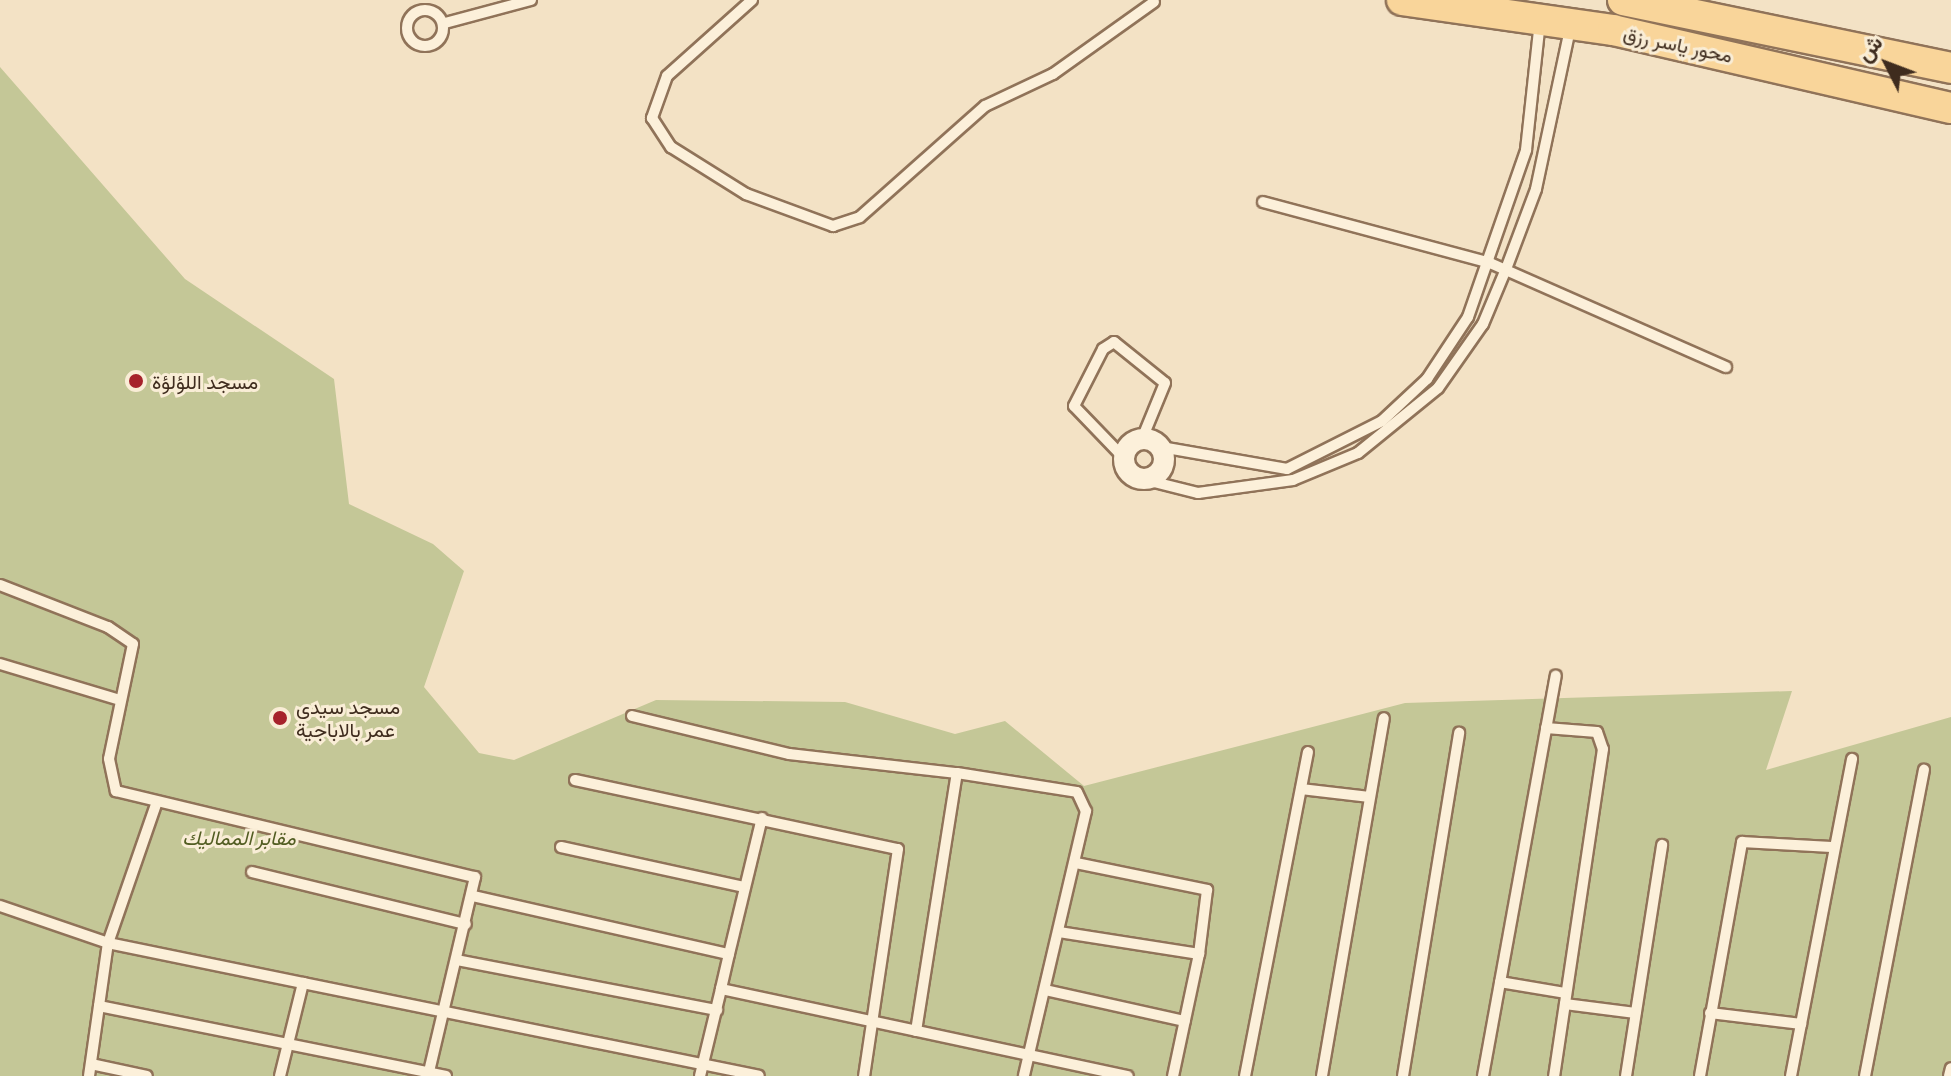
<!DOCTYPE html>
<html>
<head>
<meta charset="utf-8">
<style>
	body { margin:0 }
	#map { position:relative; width:1951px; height:1076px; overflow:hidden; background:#f3e2c5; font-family:"IBM Plex Serif",Vazirmatn,serif }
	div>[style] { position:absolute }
	.cemetery>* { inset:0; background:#c4c797 }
	.roads { filter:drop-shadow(2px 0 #907359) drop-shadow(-2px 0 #907359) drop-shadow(0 2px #907359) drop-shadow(0 -2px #907359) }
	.service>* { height:10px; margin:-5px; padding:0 5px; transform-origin:5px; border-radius:5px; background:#fcf0da }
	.service>.ring { margin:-5px; padding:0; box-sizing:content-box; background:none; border:10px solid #fcf0da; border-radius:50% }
	.minor>* { height:20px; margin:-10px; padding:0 10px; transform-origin:10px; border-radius:10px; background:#fcf0da }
	.minor>.ring { margin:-10px; padding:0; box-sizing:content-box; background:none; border:20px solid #fcf0da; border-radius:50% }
	.primary>* { height:30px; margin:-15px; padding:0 15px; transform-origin:15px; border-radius:15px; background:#f9d59a }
	.dots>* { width:22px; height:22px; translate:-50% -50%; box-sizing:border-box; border:4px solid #f9edd6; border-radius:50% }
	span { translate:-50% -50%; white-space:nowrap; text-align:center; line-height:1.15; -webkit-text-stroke:6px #f9edd6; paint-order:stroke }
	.street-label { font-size:20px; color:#3f2c1e }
	.poi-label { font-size:20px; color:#3f2c1e }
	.left { translate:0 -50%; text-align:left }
	.park-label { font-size:20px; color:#525d22; font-style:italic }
	.north { position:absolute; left:1847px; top:24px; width:80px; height:80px; -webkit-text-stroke:6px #f9edd6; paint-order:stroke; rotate:312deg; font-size:22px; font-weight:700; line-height:32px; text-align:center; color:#3f2c1e }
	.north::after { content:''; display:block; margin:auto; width:28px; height:36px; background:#3f2c1e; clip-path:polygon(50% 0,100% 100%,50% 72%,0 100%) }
</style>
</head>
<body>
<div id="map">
	<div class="cemetery">
		<div style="clip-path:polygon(0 67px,185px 279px,334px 379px,349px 504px,433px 544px,464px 571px,424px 687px,479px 753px,514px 760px,656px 700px,845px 702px,955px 734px,1005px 721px,1084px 786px,1405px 703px,1792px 691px,1766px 770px,1951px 717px,1951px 1076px,0 1076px)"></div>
	</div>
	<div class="roads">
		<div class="service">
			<div style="left:752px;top:0;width:114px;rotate:138.2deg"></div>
			<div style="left:667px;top:76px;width:45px;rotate:109.7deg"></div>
			<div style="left:652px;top:118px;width:35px;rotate:57deg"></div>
			<div style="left:671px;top:147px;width:89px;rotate:32.1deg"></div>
			<div style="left:746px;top:194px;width:93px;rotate:20.2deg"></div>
			<div style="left:833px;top:226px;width:28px;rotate:-18deg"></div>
			<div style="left:860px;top:217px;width:167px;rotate:-41.6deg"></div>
			<div style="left:985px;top:106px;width:75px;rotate:-25.2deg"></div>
			<div style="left:1053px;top:74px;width:124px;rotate:-35.5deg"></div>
			<div class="ring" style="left:407px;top:10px;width:26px;height:26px"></div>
			<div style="left:445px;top:23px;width:89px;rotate:-15deg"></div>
			<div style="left:1263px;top:202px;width:235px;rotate:15deg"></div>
			<div style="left:1490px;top:263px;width:258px;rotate:23.8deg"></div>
			<div style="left:1161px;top:447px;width:128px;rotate:9.9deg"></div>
			<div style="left:1287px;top:469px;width:106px;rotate:-26.8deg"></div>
			<div style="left:1382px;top:421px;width:62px;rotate:-43deg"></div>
			<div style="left:1427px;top:379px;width:74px;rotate:-56.5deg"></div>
			<div style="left:1468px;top:317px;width:177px;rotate:-70.8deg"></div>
			<div style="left:1526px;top:150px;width:130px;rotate:-83.8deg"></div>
			<div style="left:1124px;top:458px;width:72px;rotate:-133.9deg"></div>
			<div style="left:1074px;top:406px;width:64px;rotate:-63deg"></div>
			<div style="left:1103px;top:349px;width:13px;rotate:-32deg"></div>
			<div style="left:1114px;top:342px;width:65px;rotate:38.8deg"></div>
			<div style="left:1165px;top:383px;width:61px;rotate:112.3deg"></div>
			<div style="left:1146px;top:480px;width:54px;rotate:14deg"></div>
			<div style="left:1198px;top:493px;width:96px;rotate:-7.8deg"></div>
			<div style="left:1293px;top:480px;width:70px;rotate:-22.6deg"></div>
			<div style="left:1358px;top:453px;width:103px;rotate:-39.1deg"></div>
			<div style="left:1438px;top:388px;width:78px;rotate:-54.9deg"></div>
			<div style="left:1483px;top:324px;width:60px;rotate:-67.3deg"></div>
			<div style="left:1506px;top:269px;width:85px;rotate:-69.4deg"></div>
			<div style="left:1536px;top:189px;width:168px;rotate:-78deg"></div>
			<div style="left:0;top:585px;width:116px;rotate:21.3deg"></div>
			<div style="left:108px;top:627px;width:30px;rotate:34deg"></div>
			<div style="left:133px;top:644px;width:117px;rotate:101.8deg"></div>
			<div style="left:109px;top:759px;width:33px;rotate:78deg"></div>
			<div style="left:116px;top:791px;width:369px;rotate:13.5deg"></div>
			<div style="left:475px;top:877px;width:204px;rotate:103.3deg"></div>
			<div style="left:0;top:664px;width:122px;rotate:16.7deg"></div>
			<div style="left:632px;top:716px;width:162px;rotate:13.6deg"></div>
			<div style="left:789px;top:754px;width:169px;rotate:6.5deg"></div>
			<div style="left:1546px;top:728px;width:51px;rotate:4.5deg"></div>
			<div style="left:1597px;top:732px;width:18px;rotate:71deg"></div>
			<div style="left:1603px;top:749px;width:331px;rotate:98.5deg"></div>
			<div style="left:575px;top:780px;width:330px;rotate:12.1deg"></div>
			<div style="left:898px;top:849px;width:230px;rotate:98.5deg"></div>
			<div style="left:1301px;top:789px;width:69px;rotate:6.6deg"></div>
			<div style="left:561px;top:847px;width:188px;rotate:12.3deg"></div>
			<div style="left:1076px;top:863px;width:134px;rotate:11.6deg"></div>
			<div style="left:1207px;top:890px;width:64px;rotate:97.1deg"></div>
			<div style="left:252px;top:872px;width:220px;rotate:13.7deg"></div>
			<div style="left:473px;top:896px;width:262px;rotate:12.8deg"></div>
			<div style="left:729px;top:954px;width:36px;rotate:103deg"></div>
			<div style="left:0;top:906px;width:114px;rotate:18.9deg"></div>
			<div style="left:108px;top:943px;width:199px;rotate:11.6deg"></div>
			<div style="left:1059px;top:932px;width:142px;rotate:8.9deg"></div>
			<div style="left:1199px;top:954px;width:125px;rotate:102deg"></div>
			<div style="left:729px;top:954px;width:140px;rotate:-76.4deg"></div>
			<div style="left:457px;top:960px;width:265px;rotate:10.9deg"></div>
			<div style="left:1500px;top:982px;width:67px;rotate:9.5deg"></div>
			<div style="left:1045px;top:990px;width:143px;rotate:12.5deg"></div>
			<div style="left:1565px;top:1004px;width:71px;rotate:7.3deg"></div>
			<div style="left:99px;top:1006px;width:354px;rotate:11.4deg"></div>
			<div style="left:1710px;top:1013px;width:92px;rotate:6.9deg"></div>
			<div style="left:916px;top:1031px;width:261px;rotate:-81deg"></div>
			<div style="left:957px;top:773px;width:121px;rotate:9deg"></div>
			<div style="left:1077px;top:792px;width:21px;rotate:65deg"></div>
			<div style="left:1086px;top:811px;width:272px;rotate:103.2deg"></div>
			<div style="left:91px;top:1064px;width:57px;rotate:12.1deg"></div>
			<div style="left:89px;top:1076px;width:134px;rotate:-81.9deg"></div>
			<div style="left:108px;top:943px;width:147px;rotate:-70.9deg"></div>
			<div style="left:280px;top:1076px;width:96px;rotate:-76.1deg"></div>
			<div style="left:303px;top:983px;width:465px;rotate:11.5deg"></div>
			<div style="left:700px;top:1076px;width:89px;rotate:-76.4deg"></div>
			<div style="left:721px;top:989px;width:416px;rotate:12.1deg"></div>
			<div style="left:1245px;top:1076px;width:330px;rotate:-79deg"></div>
			<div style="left:1322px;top:1076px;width:363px;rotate:-80.2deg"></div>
			<div style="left:1403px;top:1076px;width:348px;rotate:-80.7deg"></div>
			<div style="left:1483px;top:1076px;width:407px;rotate:-79.7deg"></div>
			<div style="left:1626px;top:1076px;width:234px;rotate:-81.1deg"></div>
			<div style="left:1700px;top:1076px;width:238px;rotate:-79.8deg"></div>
			<div style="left:1742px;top:842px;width:89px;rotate:3.2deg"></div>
			<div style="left:1791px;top:1076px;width:323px;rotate:-79.1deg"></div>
			<div style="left:1865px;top:1076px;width:312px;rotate:-79.1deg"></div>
			<div style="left:1949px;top:1076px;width:8px;rotate:-76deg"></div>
		</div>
		<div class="minor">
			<div class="ring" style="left:1124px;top:439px;width:20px;height:20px"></div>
		</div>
		<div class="primary">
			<div style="left:1402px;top:0;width:213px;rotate:8.1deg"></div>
			<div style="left:1613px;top:30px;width:347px;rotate:13deg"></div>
			<div style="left:1623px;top:0;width:335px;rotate:11.7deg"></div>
		</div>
	</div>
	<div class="dots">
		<div style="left:136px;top:381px;background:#a6222b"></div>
		<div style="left:280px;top:718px;background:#a6222b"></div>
	</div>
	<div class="street-label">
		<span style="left:1678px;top:44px;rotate:12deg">محور ياسر رزق</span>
	</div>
	<div class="poi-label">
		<span class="left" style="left:152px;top:381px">مسجد اللؤلؤة</span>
		<span class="left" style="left:296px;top:718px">مسجد سيدى<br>عمر بالاباجية</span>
	</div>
	<div class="park-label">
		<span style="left:239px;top:837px">مقابر المماليك</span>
	</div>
	<div class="north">ش</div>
</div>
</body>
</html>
